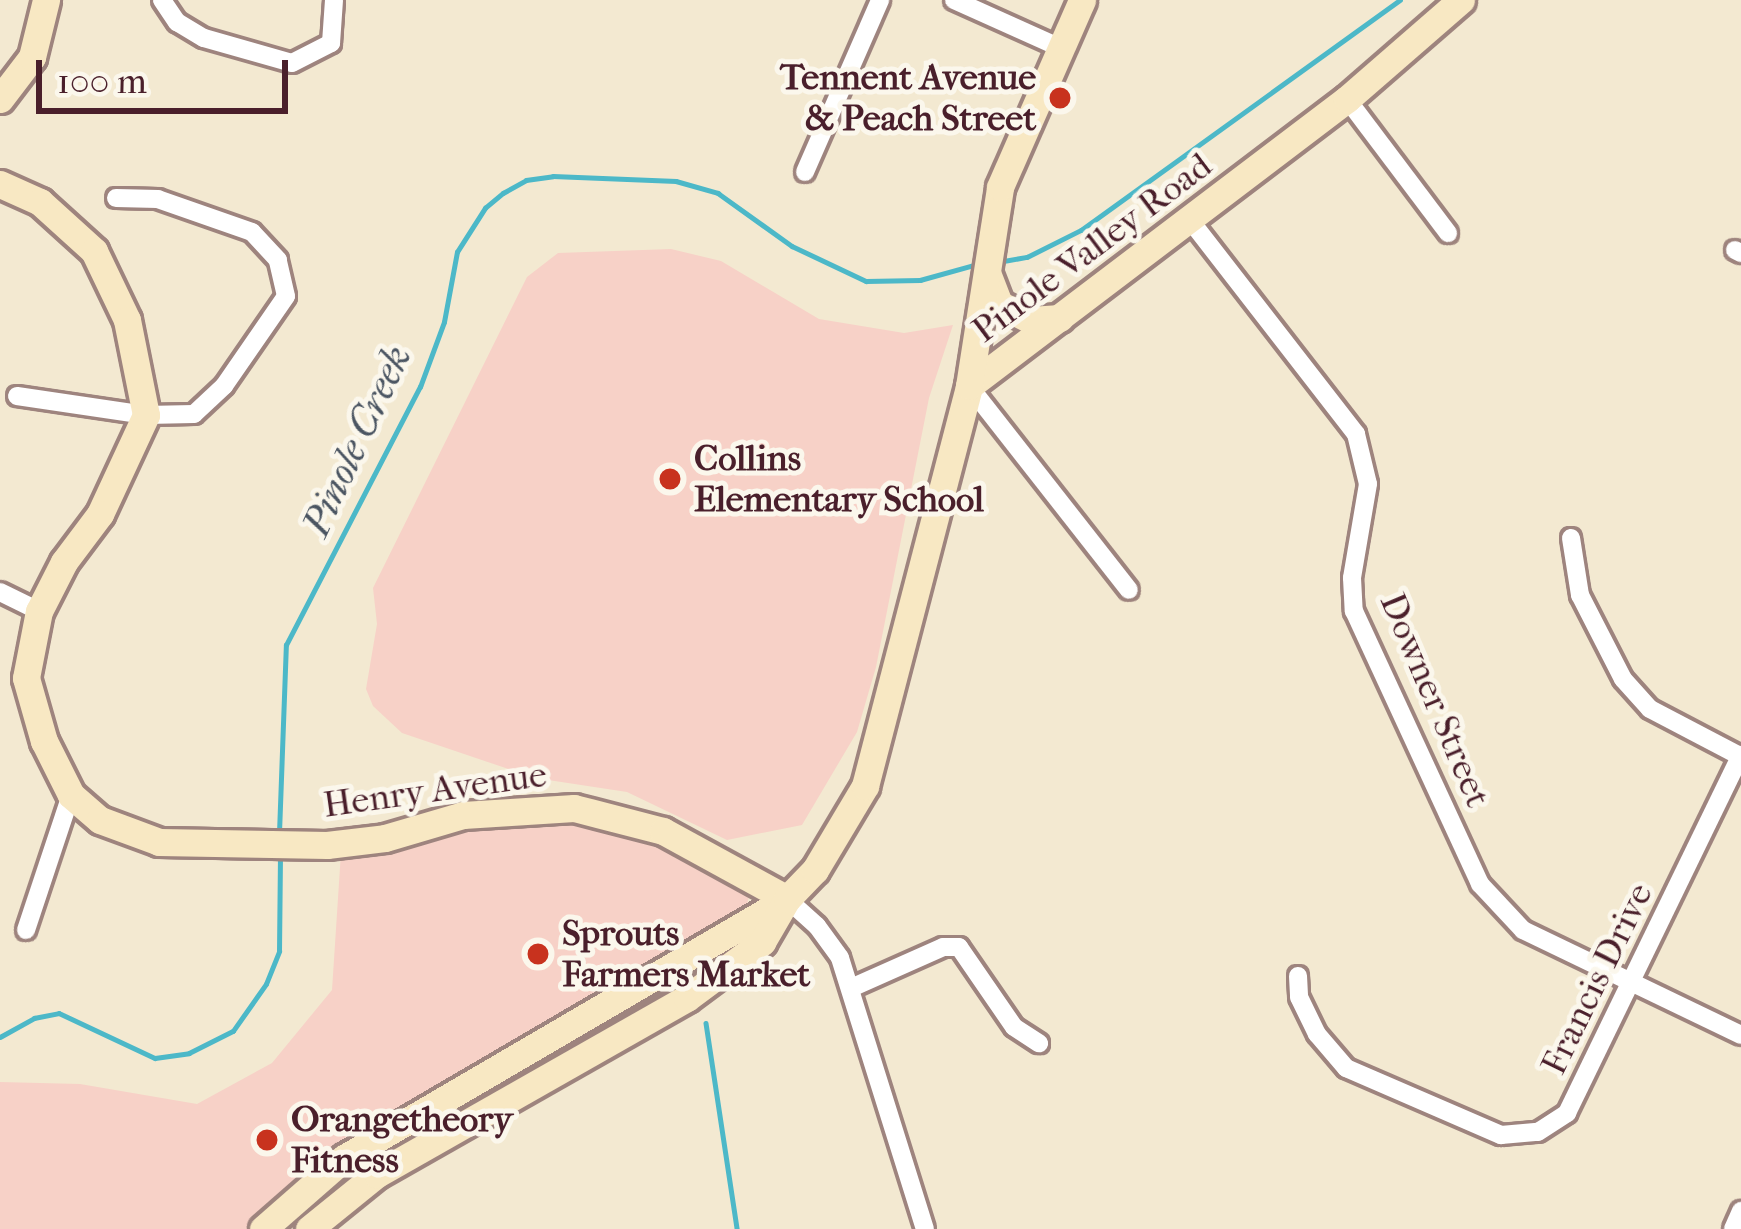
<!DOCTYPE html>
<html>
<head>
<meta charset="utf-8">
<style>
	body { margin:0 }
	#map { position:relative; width:1741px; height:1229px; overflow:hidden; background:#f3e9d1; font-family:"IM FELL French Canon",serif }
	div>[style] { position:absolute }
	.built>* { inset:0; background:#f7d1c7 }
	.stream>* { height:4.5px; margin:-2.25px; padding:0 2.25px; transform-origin:2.25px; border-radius:2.25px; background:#4cb8c8 }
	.roads { filter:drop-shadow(3px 0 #9e847e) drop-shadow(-3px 0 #9e847e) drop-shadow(0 3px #9e847e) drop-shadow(0 -3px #9e847e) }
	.street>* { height:18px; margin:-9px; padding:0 9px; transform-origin:9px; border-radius:9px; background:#fff }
	.secondary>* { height:27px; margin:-13.5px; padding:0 13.5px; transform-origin:13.5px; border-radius:13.5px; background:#f8e8c3 }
	.dots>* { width:33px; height:33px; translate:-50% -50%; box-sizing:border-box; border:6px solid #fbf7ec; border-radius:50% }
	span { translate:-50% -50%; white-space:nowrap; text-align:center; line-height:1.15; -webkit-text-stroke:10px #fbf7ec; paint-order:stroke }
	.poi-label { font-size:36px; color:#4a1f2b; font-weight:700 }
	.right { translate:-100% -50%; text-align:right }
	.left { translate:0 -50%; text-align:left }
	.street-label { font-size:36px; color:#4a1f2b }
	.water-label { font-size:39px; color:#4b5562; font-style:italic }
	.scale { position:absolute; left:36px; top:60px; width:252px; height:54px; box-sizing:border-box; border:6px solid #4a1f2b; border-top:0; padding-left:15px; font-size:36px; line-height:42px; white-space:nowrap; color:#4a1f2b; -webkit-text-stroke:9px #fbf7ec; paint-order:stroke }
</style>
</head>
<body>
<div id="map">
	<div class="built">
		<div style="clip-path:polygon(671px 249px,721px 261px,819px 319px,904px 333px,953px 325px,929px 398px,876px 667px,857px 732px,802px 825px,727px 840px,627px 792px,535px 778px,402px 733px,373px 706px,366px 689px,377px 624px,373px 588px,527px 277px,558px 253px)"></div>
		<div style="clip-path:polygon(526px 812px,649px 830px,750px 892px,745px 914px,250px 1229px,0 1229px,0 1082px,80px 1084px,197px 1104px,272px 1063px,332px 990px,341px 852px)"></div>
	</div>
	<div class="stream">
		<div style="left:998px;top:262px;width:29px;rotate:-10deg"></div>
		<div style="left:1027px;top:257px;width:60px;rotate:-26.6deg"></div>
		<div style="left:1081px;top:230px;width:393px;rotate:-35.8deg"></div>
		<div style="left:279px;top:833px;width:188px;rotate:-87.9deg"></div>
		<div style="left:286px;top:645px;width:291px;rotate:-62.6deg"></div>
		<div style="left:420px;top:387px;width:69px;rotate:-69.7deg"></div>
		<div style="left:444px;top:322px;width:71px;rotate:-79.5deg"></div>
		<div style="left:457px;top:252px;width:52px;rotate:-57.5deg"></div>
		<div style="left:485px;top:208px;width:23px;rotate:-40deg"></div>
		<div style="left:503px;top:193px;width:26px;rotate:-29deg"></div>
		<div style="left:526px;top:180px;width:27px;rotate:-8deg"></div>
		<div style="left:553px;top:176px;width:123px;rotate:2.3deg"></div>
		<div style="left:676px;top:181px;width:44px;rotate:15.9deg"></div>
		<div style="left:718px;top:193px;width:91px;rotate:35.6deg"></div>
		<div style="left:792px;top:246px;width:82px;rotate:25.3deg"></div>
		<div style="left:866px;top:281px;width:54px;rotate:-1.1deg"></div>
		<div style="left:920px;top:280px;width:56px;rotate:-15.5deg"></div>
		<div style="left:706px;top:1023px;width:208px;rotate:81.4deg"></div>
		<div style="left:0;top:1037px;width:39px;rotate:-29deg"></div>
		<div style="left:34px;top:1018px;width:25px;rotate:-11deg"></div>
		<div style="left:59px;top:1013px;width:106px;rotate:25.1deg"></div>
		<div style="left:155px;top:1058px;width:34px;rotate:-8deg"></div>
		<div style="left:189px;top:1053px;width:49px;rotate:-26.6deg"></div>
		<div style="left:233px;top:1031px;width:57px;rotate:-54.9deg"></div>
		<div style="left:266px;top:984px;width:35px;rotate:-68deg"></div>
		<div style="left:279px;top:951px;width:95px;rotate:-89.4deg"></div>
	</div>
	<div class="roads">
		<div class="street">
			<div style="left:162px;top:0;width:27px;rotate:56deg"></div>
			<div style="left:177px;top:22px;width:31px;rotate:31deg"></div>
			<div style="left:204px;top:38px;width:91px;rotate:15.9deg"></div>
			<div style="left:292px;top:63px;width:44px;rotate:-27.1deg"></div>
			<div style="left:331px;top:43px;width:43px;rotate:-86deg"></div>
			<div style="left:954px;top:0;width:117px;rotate:24.2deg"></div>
			<div style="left:1347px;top:99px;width:168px;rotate:53deg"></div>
			<div style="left:805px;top:172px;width:188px;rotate:-66.4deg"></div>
			<div style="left:1190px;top:220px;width:271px;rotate:52.2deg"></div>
			<div style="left:1356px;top:434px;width:51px;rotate:76.5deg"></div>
			<div style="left:1368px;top:484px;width:95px;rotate:99.7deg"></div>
			<div style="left:1352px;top:578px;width:33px;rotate:87deg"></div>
			<div style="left:1354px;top:611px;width:301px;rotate:65.2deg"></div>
			<div style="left:1480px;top:884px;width:63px;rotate:46.9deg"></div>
			<div style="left:1523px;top:930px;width:242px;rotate:25.7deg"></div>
			<div style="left:1735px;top:250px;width:7px;rotate:27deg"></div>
			<div style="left:969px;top:386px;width:259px;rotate:51.9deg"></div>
			<div style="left:17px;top:396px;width:130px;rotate:8.4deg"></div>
			<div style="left:146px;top:415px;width:48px;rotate:-1.2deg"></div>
			<div style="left:194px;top:414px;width:41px;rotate:-43deg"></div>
			<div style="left:224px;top:386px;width:109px;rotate:-55.4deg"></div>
			<div style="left:286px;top:296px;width:37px;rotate:-103deg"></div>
			<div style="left:278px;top:260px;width:38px;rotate:-133deg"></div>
			<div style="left:252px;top:232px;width:100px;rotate:-160.7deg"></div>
			<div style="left:158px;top:199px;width:42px;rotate:-178.6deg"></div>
			<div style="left:1571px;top:538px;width:58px;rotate:81deg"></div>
			<div style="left:1580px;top:595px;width:94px;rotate:62.9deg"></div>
			<div style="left:1623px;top:679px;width:40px;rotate:48deg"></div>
			<div style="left:1650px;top:709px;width:102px;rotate:27.6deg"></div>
			<div style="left:0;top:592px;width:43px;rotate:26deg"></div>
			<div style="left:787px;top:899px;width:40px;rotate:42deg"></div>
			<div style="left:817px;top:926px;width:39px;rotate:54deg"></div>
			<div style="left:840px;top:958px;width:284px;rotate:72.6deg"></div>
			<div style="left:26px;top:930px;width:142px;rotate:-71.6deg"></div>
			<div style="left:1298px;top:976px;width:21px;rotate:87deg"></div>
			<div style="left:1299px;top:997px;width:41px;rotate:64.1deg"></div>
			<div style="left:1317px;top:1034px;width:45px;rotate:49.5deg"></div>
			<div style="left:1346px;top:1068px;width:169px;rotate:23.4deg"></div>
			<div style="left:1501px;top:1135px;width:37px;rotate:-5deg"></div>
			<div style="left:1538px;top:1132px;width:35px;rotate:-33deg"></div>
			<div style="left:1567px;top:1113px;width:398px;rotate:-64.1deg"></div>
			<div style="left:851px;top:988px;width:101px;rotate:-24deg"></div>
			<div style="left:943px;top:947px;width:16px"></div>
			<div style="left:959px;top:947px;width:97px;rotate:55.5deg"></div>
			<div style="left:1014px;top:1027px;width:30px;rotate:33deg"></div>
			<div style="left:1733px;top:1229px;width:20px;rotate:-66deg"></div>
		</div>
		<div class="secondary">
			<div style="left:0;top:99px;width:53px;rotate:-52.7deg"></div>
			<div style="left:32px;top:57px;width:59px;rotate:-76.2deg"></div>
			<div style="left:0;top:184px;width:44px;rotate:24.2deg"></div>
			<div style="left:40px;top:202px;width:73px;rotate:42.2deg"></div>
			<div style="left:94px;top:251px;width:76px;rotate:64.4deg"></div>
			<div style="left:127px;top:320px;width:97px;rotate:78.7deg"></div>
			<div style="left:146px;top:415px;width:109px;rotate:114.9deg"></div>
			<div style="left:100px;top:514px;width:60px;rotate:126.9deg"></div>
			<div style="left:64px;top:562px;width:55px;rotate:117deg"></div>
			<div style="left:39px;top:611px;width:68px;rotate:101deg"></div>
			<div style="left:26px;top:678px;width:66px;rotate:74.1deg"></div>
			<div style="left:44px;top:741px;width:60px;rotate:63.4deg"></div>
			<div style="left:71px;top:795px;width:38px;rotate:41deg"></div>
			<div style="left:100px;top:820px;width:63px;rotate:20.4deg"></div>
			<div style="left:159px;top:842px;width:168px;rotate:1deg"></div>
			<div style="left:327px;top:845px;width:58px;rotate:-6.9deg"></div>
			<div style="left:385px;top:838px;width:81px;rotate:-16.4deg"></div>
			<div style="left:463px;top:815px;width:111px;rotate:-3.6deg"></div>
			<div style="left:574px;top:808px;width:92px;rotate:14.5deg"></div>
			<div style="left:663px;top:831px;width:141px;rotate:28.7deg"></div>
			<div style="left:988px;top:275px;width:31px;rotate:69deg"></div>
			<div style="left:999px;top:304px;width:36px;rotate:27deg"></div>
			<div style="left:1031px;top:320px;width:29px;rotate:-4deg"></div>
			<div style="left:969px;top:386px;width:475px;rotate:-37.2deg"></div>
			<div style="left:1347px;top:99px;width:151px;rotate:-41deg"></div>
			<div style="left:263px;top:1229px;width:108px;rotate:-41.2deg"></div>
			<div style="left:344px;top:1158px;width:513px;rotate:-30.31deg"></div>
			<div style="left:309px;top:1229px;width:87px;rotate:-39deg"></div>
			<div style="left:377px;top:1174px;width:356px;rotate:-29.6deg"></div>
			<div style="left:687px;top:998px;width:94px;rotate:-36.7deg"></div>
			<div style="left:762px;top:942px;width:50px;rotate:-59.8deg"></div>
			<div style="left:787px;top:899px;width:40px;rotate:-46deg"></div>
			<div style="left:815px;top:870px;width:98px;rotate:-59.2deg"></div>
			<div style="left:865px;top:786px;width:413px;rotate:-75.4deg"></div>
			<div style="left:969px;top:386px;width:201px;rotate:-81.1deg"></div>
			<div style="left:1000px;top:187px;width:204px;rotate:-66.3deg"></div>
		</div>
	</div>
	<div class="dots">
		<div style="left:1060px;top:98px;background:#c8321e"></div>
		<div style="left:670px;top:479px;background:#c8321e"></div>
		<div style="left:538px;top:954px;background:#c8321e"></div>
		<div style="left:267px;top:1140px;background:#c8321e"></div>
	</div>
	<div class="poi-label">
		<span class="right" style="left:1036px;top:98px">Tennent Avenue<br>&amp; Peach Street</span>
		<span class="left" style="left:694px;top:479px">Collins<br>Elementary School</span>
		<span class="left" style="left:562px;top:954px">Sprouts<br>Farmers Market</span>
		<span class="left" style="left:291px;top:1140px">Orangetheory<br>Fitness</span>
	</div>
	<div class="street-label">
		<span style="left:1092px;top:248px;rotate:-37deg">Pinole Valley Road</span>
		<span style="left:1435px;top:700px;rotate:67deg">Downer Street</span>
		<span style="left:435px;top:790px;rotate:-8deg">Henry Avenue</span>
		<span style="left:1597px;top:979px;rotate:-64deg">Francis Drive</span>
	</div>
	<div class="water-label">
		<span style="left:357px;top:441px;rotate:-65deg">Pinole Creek</span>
	</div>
	<div class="scale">100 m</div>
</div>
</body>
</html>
